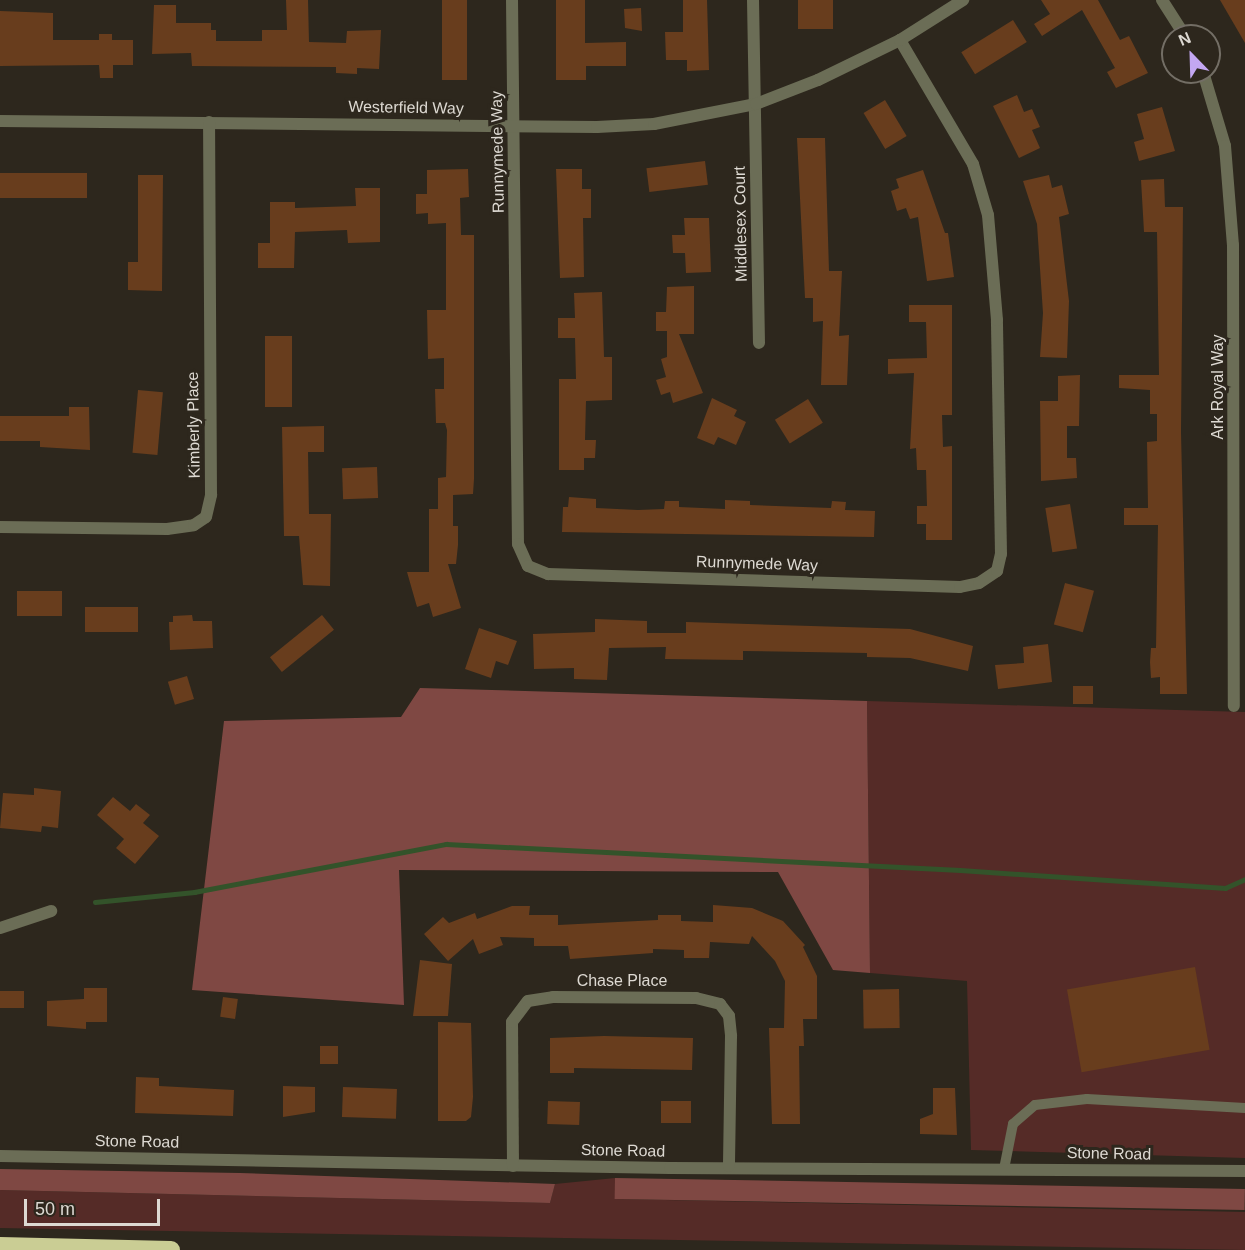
<!DOCTYPE html>
<html>
<head>
<meta charset="utf-8">
<style>
	body { margin:0 }
	#map { position:relative; width:1245px; height:1250px; overflow:hidden; background:#2d271d; font-family:Helvetica,sans-serif }
	div>[style] { position:absolute }
	.green>* { inset:0; background:#552b27 }
	.forest>* { inset:0; background:#7f4843; transform-origin:0 0 }
	.stream>* { height:5px; margin:-2.5px; padding:0 2.5px; transform-origin:2.5px; border-radius:2.5px; background:#33532a }
	.building>* { inset:0; background:#683d1d; transform-origin:0 0 }
	.service>* { height:10px; margin:-5px; padding:0 5px; transform-origin:5px; border-radius:5px; background:#6b6d56 }
	.minor>* { height:12px; margin:-6px; padding:0 6px; transform-origin:6px; border-radius:6px; background:#6b6d56 }
	.motorway>* { height:18px; margin:-9px; padding:0 9px; transform-origin:9px; border-radius:9px; background:#cacd94 }
	span { translate:-50% -50%; white-space:nowrap; text-align:center; line-height:1.15; -webkit-text-stroke:6px #2d271d; paint-order:stroke }
	.street-label { font-size:16px; color:#ddd9d2 }
	.north { position:absolute; left:1161px; top:24px; width:60px; height:60px; box-sizing:border-box; background:#2d271d; border:2px solid #736e65; border-radius:50%; rotate:337deg; font-size:16px; font-weight:700; line-height:24px; text-align:center; color:#ddd9d2 }
	.north::after { content:''; display:block; margin:auto; width:21px; height:27px; background:#c3a7f2; clip-path:polygon(50% 0,100% 100%,50% 72%,0 100%) }
	.scale { position:absolute; left:24px; top:1199px; width:136px; height:27px; box-sizing:border-box; border:3px solid #ddd9d2; border-top:0; padding-left:8px; font-size:18px; line-height:21px; white-space:nowrap; color:#ddd9d2; -webkit-text-stroke:4px #2d271d; paint-order:stroke }
</style>
</head>
<body>
<div id="map">
	<div class="green">
		<div style="clip-path:polygon(867px 701px,1245px 712px,1245px 1158px,971px 1150px,967px 981px,870px 973px)"></div>
		<div style="clip-path:polygon(615px 1178px,615px 1199px,1245px 1212px,1245px 1250px,0 1228px,0 1190px,550px 1203px,555px 1184px)"></div>
	</div>
	<div class="forest">
		<div style="clip-path:polygon(420px 688px,867px 701px,870px 973px,833px 970px,778px 872px,399px 870px,404px 1005px,192px 990px,224px 721px,401px 717px)"></div>
		<div style="clip-path:polygon(0 1169px,240px 1173px,555px 1184px,550px 1203px,0 1190px)"></div>
		<div style="left:615px;top:1178px;width:630px;height:21px;rotate:1deg"></div>
	</div>
	<div class="stream">
		<div style="left:95px;top:902px;width:100px;rotate:-5.8deg"></div>
		<div style="left:194px;top:892px;width:257px;rotate:-10.8deg"></div>
		<div style="left:446px;top:844px;width:515px;rotate:2.9deg"></div>
		<div style="left:960px;top:870px;width:266px;rotate:3.9deg"></div>
		<div style="left:1225px;top:888px;width:22px;rotate:-24deg"></div>
	</div>
	<div class="building">
		<div style="clip-path:polygon(286px 0,308px 0,309px 42px,346px 43px,347px 31px,381px 30px,379px 69px,357px 68px,357px 74px,336px 73px,336px 67px,192px 66px,191px 53px,152px 54px,154px 5px,176px 5px,176px 23px,211px 23px,211px 30px,216px 30px,216px 41px,262px 41px,262px 30px,287px 30px)"></div>
		<div style="left:442px;top:0;width:25px;height:80px"></div>
		<div style="clip-path:polygon(556px 0,585px 0,585px 43px,626px 42px,626px 66px,586px 66px,586px 80px,556px 80px)"></div>
		<div style="clip-path:polygon(683px 0,707px 0,709px 70px,687px 71px,687px 60px,666px 60px,665px 32px,683px 32px)"></div>
		<div style="left:798px;top:0;width:35px;height:29px"></div>
		<div style="clip-path:polygon(1041px 0,1098px 0,1120px 40px,1129px 36px,1148px 73px,1116px 88px,1107px 72px,1115px 68px,1082px 10px,1042px 36px,1034px 24px,1050px 14px)"></div>
		<div style="clip-path:polygon(1220px 0,1245px 0,1245px 43px)"></div>
		<div style="clip-path:polygon(641px 8px,642px 31px,625px 28px,624px 9px)"></div>
		<div style="clip-path:polygon(0 11px,53px 13px,53px 40px,99px 40px,99px 34px,112px 34px,112px 40px,133px 40px,133px 65px,113px 65px,113px 78px,100px 78px,99px 65px,0 66px)"></div>
		<div style="left:1013px;top:20px;width:26px;height:61px;rotate:58deg"></div>
		<div style="clip-path:polygon(1017px 95px,1024px 112px,1032px 109px,1040px 127px,1032px 130px,1040px 148px,1019px 158px,993px 106px)"></div>
		<div style="left:885px;top:100px;width:42px;height:25px;rotate:59deg"></div>
		<div style="clip-path:polygon(1162px 107px,1175px 151px,1139px 161px,1134px 142px,1144px 139px,1137px 114px)"></div>
		<div style="clip-path:polygon(797px 138px,825px 138px,829px 271px,842px 271px,839px 336px,849px 335px,847px 385px,821px 385px,823px 321px,813px 322px,813px 298px,805px 298px)"></div>
		<div style="left:705px;top:161px;width:24px;height:59px;rotate:83deg"></div>
		<div style="clip-path:polygon(468px 169px,469px 197px,460px 198px,461px 235px,474px 235px,474px 479px,473px 494px,453px 495px,453px 526px,458px 526px,458px 545px,456px 564px,448px 564px,461px 608px,433px 617px,429px 603px,417px 607px,407px 572px,429px 572px,429px 509px,438px 509px,438px 478px,446px 477px,447px 430px,445px 423px,436px 423px,435px 389px,444px 389px,444px 358px,428px 359px,427px 310px,446px 310px,446px 223px,428px 224px,428px 213px,416px 214px,416px 194px,427px 194px,427px 170px)"></div>
		<div style="clip-path:polygon(556px 169px,582px 169px,582px 189px,591px 189px,591px 218px,583px 218px,584px 277px,560px 278px)"></div>
		<div style="clip-path:polygon(923px 170px,945px 233px,948px 233px,954px 277px,927px 281px,918px 217px,910px 219px,906px 208px,897px 211px,891px 191px,899px 188px,896px 179px)"></div>
		<div style="left:0;top:173px;width:87px;height:25px"></div>
		<div style="clip-path:polygon(138px 175px,163px 175px,162px 291px,128px 290px,128px 262px,138px 262px)"></div>
		<div style="clip-path:polygon(1049px 175px,1052px 188px,1062px 185px,1069px 214px,1059px 217px,1069px 301px,1067px 358px,1040px 357px,1043px 313px,1037px 224px,1023px 181px)"></div>
		<div style="clip-path:polygon(1164px 179px,1165px 207px,1183px 207px,1181px 432px,1187px 694px,1160px 694px,1160px 677px,1151px 678px,1150px 662px,1151px 648px,1156px 648px,1158px 525px,1124px 525px,1124px 508px,1148px 508px,1147px 442px,1157px 441px,1157px 414px,1150px 414px,1150px 390px,1119px 388px,1119px 375px,1159px 375px,1157px 232px,1144px 232px,1141px 180px)"></div>
		<div style="clip-path:polygon(355px 188px,380px 188px,380px 242px,348px 243px,347px 230px,295px 232px,294px 268px,258px 268px,258px 243px,270px 243px,270px 202px,295px 202px,295px 208px,356px 206px)"></div>
		<div style="clip-path:polygon(684px 218px,709px 218px,711px 272px,686px 273px,685px 253px,673px 253px,672px 235px,685px 235px)"></div>
		<div style="clip-path:polygon(694px 286px,694px 334px,679px 334px,703px 393px,673px 403px,670px 392px,661px 395px,656px 380px,666px 377px,661px 359px,667px 357px,667px 331px,656px 331px,656px 312px,666px 312px,667px 287px)"></div>
		<div style="clip-path:polygon(602px 292px,604px 357px,612px 357px,612px 400px,586px 401px,585px 440px,596px 440px,595px 458px,584px 458px,584px 470px,559px 470px,559px 379px,576px 379px,575px 338px,558px 338px,558px 318px,575px 318px,574px 293px)"></div>
		<div style="clip-path:polygon(909px 305px,952px 305px,952px 415px,942px 415px,943px 447px,952px 446px,952px 540px,926px 540px,926px 524px,917px 524px,917px 506px,927px 506px,926px 470px,917px 470px,916px 448px,910px 449px,914px 373px,888px 374px,888px 359px,927px 358px,926px 322px,909px 322px)"></div>
		<div style="left:265px;top:336px;width:27px;height:71px"></div>
		<div style="clip-path:polygon(1080px 375px,1079px 426px,1067px 426px,1067px 458px,1076px 458px,1077px 478px,1041px 481px,1040px 401px,1058px 401px,1058px 376px)"></div>
		<div style="left:138px;top:390px;width:25px;height:63px;rotate:5deg"></div>
		<div style="clip-path:polygon(712px 398px,737px 410px,734px 416px,746px 422px,736px 445px,718px 437px,714px 445px,697px 438px)"></div>
		<div style="left:808px;top:399px;width:28px;height:39px;rotate:58deg"></div>
		<div style="clip-path:polygon(69px 407px,89px 407px,90px 450px,40px 447px,40px 441px,0 441px,0 416px,69px 416px)"></div>
		<div style="clip-path:polygon(324px 426px,324px 452px,308px 452px,309px 514px,331px 514px,330px 586px,303px 585px,299px 536px,284px 536px,282px 427px)"></div>
		<div style="left:377px;top:467px;width:31px;height:35px;rotate:88deg"></div>
		<div style="clip-path:polygon(569px 497px,596px 499px,596px 508px,638px 510px,664px 509px,665px 501px,679px 501px,679px 507px,725px 509px,725px 500px,750px 501px,750px 505px,831px 508px,832px 501px,846px 502px,845px 510px,875px 511px,874px 537px,562px 532px,563px 507px,568px 507px)"></div>
		<div style="left:1070px;top:504px;width:45px;height:25px;rotate:81deg"></div>
		<div style="left:1065px;top:583px;width:30px;height:43px;rotate:15deg"></div>
		<div style="left:17px;top:591px;width:45px;height:25px"></div>
		<div style="left:85px;top:607px;width:53px;height:25px"></div>
		<div style="clip-path:polygon(192px 615px,193px 621px,212px 621px,213px 648px,170px 650px,169px 622px,173px 622px,173px 616px)"></div>
		<div style="left:322px;top:615px;width:19px;height:67px;rotate:51deg"></div>
		<div style="clip-path:polygon(595px 619px,647px 621px,647px 633px,686px 633px,686px 622px,910px 629px,973px 646px,968px 671px,910px 658px,867px 657px,867px 653px,743px 651px,743px 660px,665px 659px,666px 647px,609px 648px,607px 680px,574px 679px,574px 668px,534px 669px,533px 634px,595px 632px)"></div>
		<div style="clip-path:polygon(479px 628px,517px 641px,508px 665px,496px 661px,491px 678px,465px 669px)"></div>
		<div style="clip-path:polygon(1048px 644px,1052px 682px,998px 689px,995px 665px,1024px 663px,1023px 647px)"></div>
		<div style="left:187px;top:676px;width:24px;height:20px;rotate:73deg"></div>
		<div style="left:1073px;top:686px;width:20px;height:18px"></div>
		<div style="clip-path:polygon(34px 788px,61px 791px,58px 828px,42px 826px,41px 832px,0 828px,3px 793px,34px 795px)"></div>
		<div style="clip-path:polygon(113px 797px,130px 811px,136px 804px,150px 815px,143px 823px,159px 836px,135px 864px,116px 848px,124px 839px,97px 815px)"></div>
		<div style="clip-path:polygon(713px 905px,752px 908px,783px 921px,805px 945px,803px 947px,817px 976px,817px 1019px,803px 1019px,804px 1046px,799px 1046px,800px 1124px,772px 1124px,769px 1028px,784px 1028px,785px 981px,775px 961px,752px 936px,749px 944px,710px 942px,709px 958px,684px 958px,684px 950px,653px 949px,653px 953px,570px 959px,568px 946px,534px 946px,534px 938px,500px 937px,503px 945px,479px 954px,473px 939px,448px 961px,424px 934px,443px 917px,449px 923px,475px 913px,477px 919px,512px 906px,530px 906px,529px 915px,558px 915px,558px 925px,658px 920px,658px 915px,681px 915px,681px 921px,713px 922px)"></div>
		<div style="clip-path:polygon(420px 960px,452px 964px,448px 1016px,413px 1016px)"></div>
		<div style="left:1195px;top:967px;width:84px;height:130px;rotate:80deg"></div>
		<div style="clip-path:polygon(84px 988px,107px 988px,107px 1022px,86px 1022px,86px 1029px,47px 1026px,47px 1001px,84px 999px)"></div>
		<div style="left:899px;top:989px;width:39px;height:36px;rotate:89deg"></div>
		<div style="left:24px;top:991px;width:17px;height:24px;rotate:90deg"></div>
		<div style="left:223px;top:997px;width:15px;height:20px;rotate:8deg"></div>
		<div style="clip-path:polygon(438px 1022px,471px 1023px,473px 1097px,471px 1117px,466px 1121px,438px 1121px)"></div>
		<div style="clip-path:polygon(604px 1036px,693px 1038px,692px 1070px,574px 1068px,574px 1073px,550px 1073px,550px 1038px)"></div>
		<div style="left:320px;top:1046px;width:18px;height:18px"></div>
		<div style="clip-path:polygon(136px 1077px,159px 1078px,159px 1086px,234px 1090px,233px 1116px,135px 1113px)"></div>
		<div style="clip-path:polygon(283px 1086px,315px 1087px,315px 1112px,283px 1117px)"></div>
		<div style="left:343px;top:1087px;width:54px;height:30px;rotate:2deg"></div>
		<div style="clip-path:polygon(933px 1088px,955px 1088px,957px 1135px,920px 1134px,920px 1119px,933px 1114px)"></div>
		<div style="left:548px;top:1101px;width:32px;height:23px;rotate:2deg"></div>
		<div style="left:661px;top:1101px;width:30px;height:22px"></div>
	</div>
	<div class="service">
		<div style="left:1004px;top:1169px;width:46px;rotate:-78.7deg"></div>
		<div style="left:1013px;top:1124px;width:29px;rotate:-41deg"></div>
		<div style="left:1035px;top:1105px;width:52px;rotate:-6.6deg"></div>
		<div style="left:1087px;top:1099px;width:158px;rotate:3.3deg"></div>
	</div>
	<div class="minor">
		<div style="left:512px;top:0;width:544px;rotate:89.37deg"></div>
		<div style="left:518px;top:544px;width:24px;rotate:66deg"></div>
		<div style="left:528px;top:566px;width:22px;rotate:22deg"></div>
		<div style="left:548px;top:574px;width:412px;rotate:1.8deg"></div>
		<div style="left:960px;top:587px;width:19px;rotate:-12deg"></div>
		<div style="left:979px;top:583px;width:22px;rotate:-34deg"></div>
		<div style="left:997px;top:571px;width:17px;rotate:-77deg"></div>
		<div style="left:1001px;top:554px;width:234px;rotate:-91deg"></div>
		<div style="left:997px;top:320px;width:105px;rotate:-94.9deg"></div>
		<div style="left:988px;top:215px;width:53px;rotate:-106.4deg"></div>
		<div style="left:973px;top:164px;width:144px;rotate:-120.5deg"></div>
		<div style="left:753px;top:0;width:343px;rotate:89deg"></div>
		<div style="left:1162px;top:0;width:43px;rotate:57.4deg"></div>
		<div style="left:1203px;top:72px;width:77px;rotate:73.4deg"></div>
		<div style="left:1225px;top:146px;width:99px;rotate:85.4deg"></div>
		<div style="left:1233px;top:245px;width:461px;rotate:89.9deg"></div>
		<div style="left:0;top:121px;width:597px;rotate:0.58deg"></div>
		<div style="left:597px;top:127px;width:57px;rotate:-3deg"></div>
		<div style="left:654px;top:124px;width:104px;rotate:-11.1deg"></div>
		<div style="left:756px;top:104px;width:66px;rotate:-21.2deg"></div>
		<div style="left:818px;top:80px;width:91px;rotate:-26deg"></div>
		<div style="left:900px;top:40px;width:75px;rotate:-32.4deg"></div>
		<div style="left:0;top:527px;width:167px;rotate:0.7deg"></div>
		<div style="left:167px;top:529px;width:27px;rotate:-8deg"></div>
		<div style="left:194px;top:525px;width:14px;rotate:-34deg"></div>
		<div style="left:206px;top:517px;width:23px;rotate:-77deg"></div>
		<div style="left:211px;top:495px;width:373px;rotate:-90.3deg"></div>
		<div style="left:0;top:928px;width:54px;rotate:-18.4deg"></div>
		<div style="left:0;top:1156px;width:670px;rotate:1.03deg"></div>
		<div style="left:670px;top:1168px;width:575px;rotate:0.3deg"></div>
		<div style="left:513px;top:1166px;width:144px;rotate:-90.4deg"></div>
		<div style="left:512px;top:1022px;width:26px;rotate:-53deg"></div>
		<div style="left:528px;top:1001px;width:25px;rotate:-9deg"></div>
		<div style="left:553px;top:997px;width:143px;rotate:0.4deg"></div>
		<div style="left:696px;top:998px;width:25px;rotate:14deg"></div>
		<div style="left:720px;top:1004px;width:15px;rotate:53deg"></div>
		<div style="left:729px;top:1016px;width:20px;rotate:84deg"></div>
		<div style="left:731px;top:1036px;width:130px;rotate:90.9deg"></div>
	</div>
	<div class="motorway">
		<div style="left:0;top:1246px;width:171px;rotate:1.3deg"></div>
	</div>
	<div class="street-label">
		<span style="left:406px;top:108px;rotate:1deg">Westerfield Way</span>
		<span style="left:498px;top:152px;rotate:-91deg">Runnymede Way</span>
		<span style="left:741px;top:224px;rotate:-91deg">Middlesex Court</span>
		<span style="left:1218px;top:387px;rotate:-90deg">Ark Royal Way</span>
		<span style="left:194px;top:425px;rotate:-91deg">Kimberly Place</span>
		<span style="left:757px;top:564px;rotate:2deg">Runnymede Way</span>
		<span style="left:622px;top:981px">Chase Place</span>
		<span style="left:137px;top:1142px;rotate:1deg">Stone Road</span>
		<span style="left:623px;top:1151px;rotate:1deg">Stone Road</span>
		<span style="left:1109px;top:1154px;rotate:1deg">Stone Road</span>
	</div>
	<div class="north">N</div>
	<div class="scale">50 m</div>
</div>
</body>
</html>
